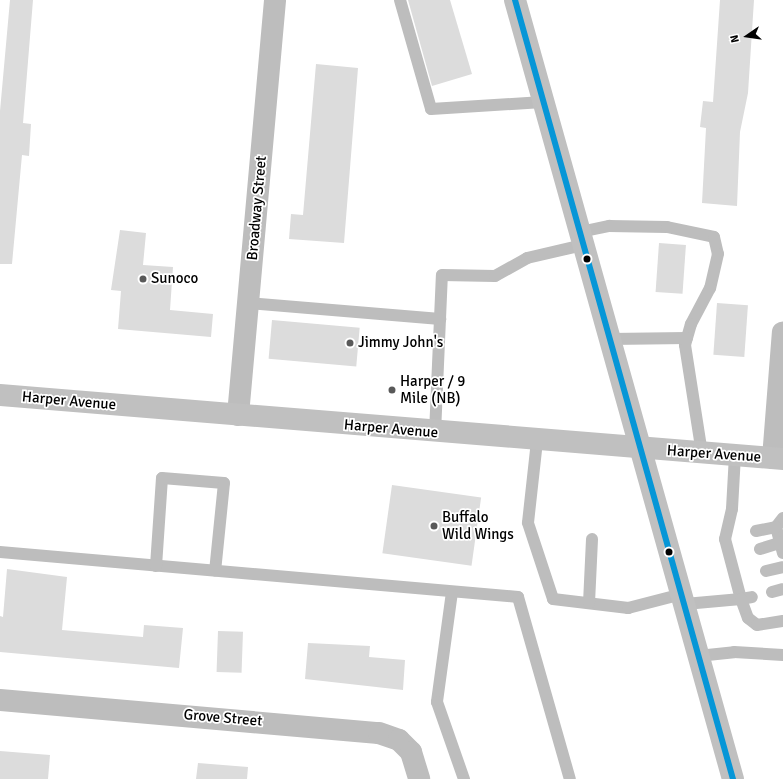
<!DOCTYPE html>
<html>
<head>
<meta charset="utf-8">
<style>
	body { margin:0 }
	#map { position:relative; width:783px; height:779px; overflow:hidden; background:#fff; font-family:Signika,sans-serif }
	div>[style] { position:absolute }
	.building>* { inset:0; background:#dcdcdc; transform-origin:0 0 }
	.lane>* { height:12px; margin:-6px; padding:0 6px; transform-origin:6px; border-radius:6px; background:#bdbdbd }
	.street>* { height:22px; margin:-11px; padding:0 11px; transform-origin:11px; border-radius:11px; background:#bdbdbd }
	.secondary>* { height:22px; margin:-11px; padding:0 11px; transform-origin:11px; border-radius:11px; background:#c0c0c0 }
	.bus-1>* { height:6px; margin:-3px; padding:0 3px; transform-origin:3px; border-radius:3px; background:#0696d7 }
	.dots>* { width:11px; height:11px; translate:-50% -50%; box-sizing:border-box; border:2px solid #fff; border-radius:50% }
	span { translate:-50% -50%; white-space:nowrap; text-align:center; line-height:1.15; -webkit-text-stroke:3.5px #fff; paint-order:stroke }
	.street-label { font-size:15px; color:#000 }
	.poi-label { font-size:15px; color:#000 }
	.left { translate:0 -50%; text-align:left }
	.north { position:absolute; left:727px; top:16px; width:40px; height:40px; -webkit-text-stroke:3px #fff; paint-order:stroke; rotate:257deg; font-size:11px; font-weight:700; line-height:16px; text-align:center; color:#000 }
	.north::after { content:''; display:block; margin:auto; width:14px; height:18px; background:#000; clip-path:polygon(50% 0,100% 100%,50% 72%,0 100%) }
</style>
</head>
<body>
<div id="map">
	<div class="building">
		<div style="clip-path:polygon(10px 0,33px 0,23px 123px,31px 124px,29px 156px,22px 155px,12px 264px,0 264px,0 111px)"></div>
		<div style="clip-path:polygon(408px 0,450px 0,472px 74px,432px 86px)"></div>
		<div style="clip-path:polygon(720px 0,754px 0,748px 93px,740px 132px,737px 206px,702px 203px,706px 128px,700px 127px,703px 101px,713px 102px)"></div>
		<div style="clip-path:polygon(316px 64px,358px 68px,344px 243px,289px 239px,291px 214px,303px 215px)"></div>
		<div style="clip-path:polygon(120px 230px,146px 233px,143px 265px,173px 267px,170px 310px,213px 314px,211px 337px,118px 329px,121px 291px,111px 290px)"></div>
		<div style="left:659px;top:243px;width:27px;height:49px;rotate:4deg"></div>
		<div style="left:717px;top:303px;width:31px;height:52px;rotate:4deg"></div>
		<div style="left:272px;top:320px;width:88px;height:39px;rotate:5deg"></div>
		<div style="left:392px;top:485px;width:90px;height:69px;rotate:8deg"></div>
		<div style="clip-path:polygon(7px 569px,67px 577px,62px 630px,143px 637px,144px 625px,183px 628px,179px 668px,0 652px,0 616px,3px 617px)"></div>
		<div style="left:218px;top:631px;width:25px;height:41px;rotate:2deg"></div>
		<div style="clip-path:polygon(308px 643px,370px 646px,369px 657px,405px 660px,403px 690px,305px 679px)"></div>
		<div style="clip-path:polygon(0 751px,50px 755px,48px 779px,0 779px)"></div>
		<div style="clip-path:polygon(198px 763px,248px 767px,247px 779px,196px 779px)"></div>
	</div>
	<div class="lane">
		<div style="left:400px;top:0;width:113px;rotate:74.1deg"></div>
		<div style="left:431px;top:109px;width:112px;rotate:-3.6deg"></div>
		<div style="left:580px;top:232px;width:30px;rotate:-12deg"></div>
		<div style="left:609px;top:226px;width:58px;rotate:1deg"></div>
		<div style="left:667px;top:227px;width:48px;rotate:12deg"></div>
		<div style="left:714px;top:237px;width:17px;rotate:77deg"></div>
		<div style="left:718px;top:254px;width:35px;rotate:103deg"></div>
		<div style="left:710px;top:288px;width:41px;rotate:117.8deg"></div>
		<div style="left:691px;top:324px;width:22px;rotate:106deg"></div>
		<div style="left:685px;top:345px;width:109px;rotate:81.1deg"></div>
		<div style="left:249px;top:303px;width:192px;rotate:4.8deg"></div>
		<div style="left:610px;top:339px;width:77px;rotate:-0.7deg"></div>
		<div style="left:435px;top:433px;width:158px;rotate:-87.5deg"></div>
		<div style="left:442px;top:275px;width:53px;rotate:1.1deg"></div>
		<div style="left:495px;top:276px;width:37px;rotate:-29deg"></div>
		<div style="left:527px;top:258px;width:57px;rotate:-13.1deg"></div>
		<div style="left:537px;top:441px;width:82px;rotate:96.3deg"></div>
		<div style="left:528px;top:523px;width:80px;rotate:71.8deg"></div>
		<div style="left:553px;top:599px;width:76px;rotate:6.8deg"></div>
		<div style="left:628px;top:608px;width:56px;rotate:-14.5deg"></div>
		<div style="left:735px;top:455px;width:54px;rotate:93.2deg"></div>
		<div style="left:732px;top:509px;width:31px;rotate:103deg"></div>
		<div style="left:725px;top:539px;width:62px;rotate:75.1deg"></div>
		<div style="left:741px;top:599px;width:11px;rotate:-10deg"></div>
		<div style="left:783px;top:518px;width:11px;rotate:128deg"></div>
		<div style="left:776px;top:527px;width:27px;rotate:75deg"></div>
		<div style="left:756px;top:531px;width:20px;rotate:-11deg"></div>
		<div style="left:760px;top:549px;width:21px;rotate:-17deg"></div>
		<div style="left:0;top:552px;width:520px;rotate:4.96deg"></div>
		<div style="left:518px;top:597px;width:189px;rotate:74.1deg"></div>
		<div style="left:156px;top:566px;width:88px;rotate:-86.1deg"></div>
		<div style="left:162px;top:478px;width:62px;rotate:4.6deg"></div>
		<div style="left:224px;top:483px;width:88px;rotate:95.8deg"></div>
		<div style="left:766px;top:571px;width:17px;rotate:-13deg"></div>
		<div style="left:452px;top:592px;width:111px;rotate:97.8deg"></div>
		<div style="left:437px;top:702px;width:82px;rotate:70.7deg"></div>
		<div style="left:772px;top:592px;width:11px;rotate:-15deg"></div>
		<div style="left:589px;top:603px;width:64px;rotate:-87.3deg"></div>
		<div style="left:685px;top:604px;width:56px;rotate:-5.1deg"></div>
		<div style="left:741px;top:599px;width:20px;rotate:70deg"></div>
		<div style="left:748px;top:618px;width:11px;rotate:38deg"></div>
		<div style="left:757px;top:625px;width:26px;rotate:-9deg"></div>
		<div style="left:698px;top:656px;width:36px;rotate:-6deg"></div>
		<div style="left:734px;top:652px;width:49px;rotate:3.5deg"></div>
	</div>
	<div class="street">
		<div style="left:238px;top:415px;width:417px;rotate:-84.9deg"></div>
		<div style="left:773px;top:458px;width:126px;rotate:-85.5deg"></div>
		<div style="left:0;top:700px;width:380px;rotate:5deg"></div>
		<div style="left:379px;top:733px;width:21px;rotate:19deg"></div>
		<div style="left:399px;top:740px;width:17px;rotate:45deg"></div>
		<div style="left:411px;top:752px;width:28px;rotate:73deg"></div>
	</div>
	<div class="secondary">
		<div style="left:515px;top:0;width:809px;rotate:74.37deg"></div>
		<div style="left:0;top:395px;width:786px;rotate:4.67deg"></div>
	</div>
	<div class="bus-1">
		<div style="left:515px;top:0;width:809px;rotate:74.37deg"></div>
	</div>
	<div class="dots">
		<div style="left:587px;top:259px;background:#000"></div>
		<div style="left:143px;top:279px;background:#595959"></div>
		<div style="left:350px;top:343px;background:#595959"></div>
		<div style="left:392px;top:390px;background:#595959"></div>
		<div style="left:434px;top:526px;background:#595959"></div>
		<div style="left:669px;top:552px;background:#000"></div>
	</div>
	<div class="street-label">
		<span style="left:257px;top:208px;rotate:-85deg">Broadway Street</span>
		<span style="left:69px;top:401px;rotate:5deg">Harper Avenue</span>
		<span style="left:391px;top:429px;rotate:5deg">Harper Avenue</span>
		<span style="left:714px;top:454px;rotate:4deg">Harper Avenue</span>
		<span style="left:223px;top:718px;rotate:5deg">Grove Street</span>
	</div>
	<div class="poi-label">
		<span class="left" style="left:151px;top:279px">Sunoco</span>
		<span class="left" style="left:358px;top:343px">Jimmy John's</span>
		<span class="left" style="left:400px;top:390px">Harper / 9<br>Mile (NB)</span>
		<span class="left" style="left:442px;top:526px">Buffalo<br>Wild Wings</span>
	</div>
	<div class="north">N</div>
</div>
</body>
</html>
